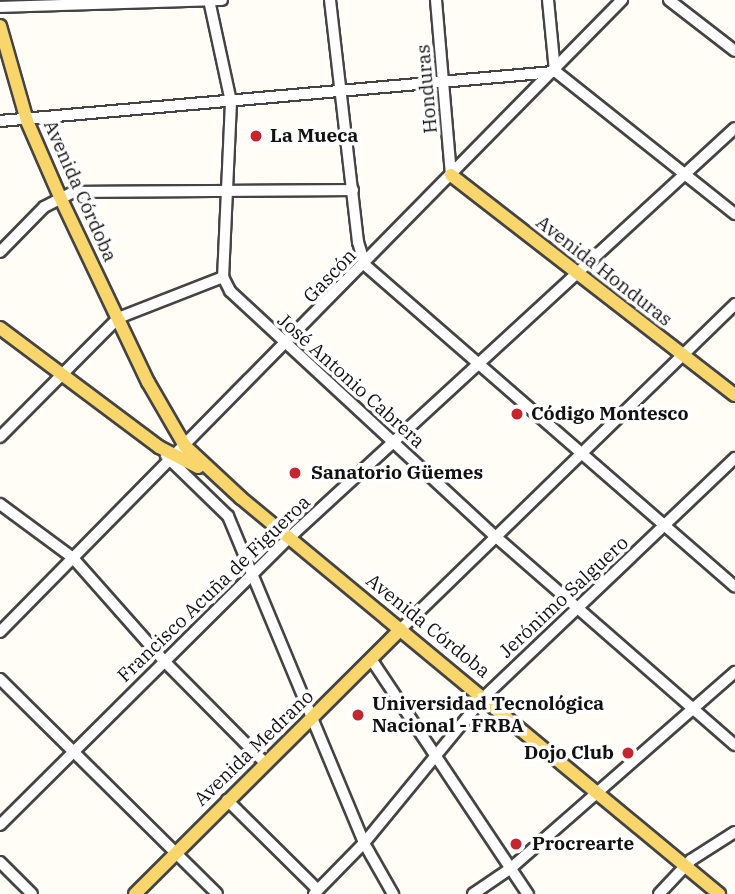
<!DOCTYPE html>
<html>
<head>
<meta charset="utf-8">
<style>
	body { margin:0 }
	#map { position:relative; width:735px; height:894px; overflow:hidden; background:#fffdf5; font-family:"IBM Plex Serif",serif }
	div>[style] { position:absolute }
	.roads { filter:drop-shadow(2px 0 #444) drop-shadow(-2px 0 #444) drop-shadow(0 2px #444) drop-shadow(0 -2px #444) }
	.minor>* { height:10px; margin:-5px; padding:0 5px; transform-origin:5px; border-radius:5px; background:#fff }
	.major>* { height:12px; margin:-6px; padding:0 6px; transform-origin:6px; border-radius:6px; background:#f9d66b }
	.dots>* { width:19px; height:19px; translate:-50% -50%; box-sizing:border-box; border:4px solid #fff; border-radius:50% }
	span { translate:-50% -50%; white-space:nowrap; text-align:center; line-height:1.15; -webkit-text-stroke:7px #fff; paint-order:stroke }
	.street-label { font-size:19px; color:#111 }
	.poi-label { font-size:19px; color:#111; font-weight:700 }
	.left { translate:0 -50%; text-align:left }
	.right { translate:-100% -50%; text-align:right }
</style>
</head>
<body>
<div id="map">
	<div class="roads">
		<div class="minor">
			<div style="left:209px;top:0;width:104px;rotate:77.8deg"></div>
			<div style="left:231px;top:102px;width:175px;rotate:92.6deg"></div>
			<div style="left:223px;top:277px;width:16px;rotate:63deg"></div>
			<div style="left:230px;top:291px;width:361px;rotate:42.8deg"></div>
			<div style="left:495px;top:536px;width:318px;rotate:41.1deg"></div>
			<div style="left:330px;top:0;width:244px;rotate:83.4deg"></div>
			<div style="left:358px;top:242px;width:24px;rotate:73deg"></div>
			<div style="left:365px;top:265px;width:490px;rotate:41deg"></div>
			<div style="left:436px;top:0;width:176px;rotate:85.1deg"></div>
			<div style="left:548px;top:0;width:71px;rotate:84.4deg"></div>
			<div style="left:555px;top:71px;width:230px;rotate:38.5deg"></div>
			<div style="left:669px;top:0;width:83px;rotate:37.7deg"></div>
			<div style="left:0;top:7px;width:222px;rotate:-1.8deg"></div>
			<div style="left:0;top:121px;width:555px;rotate:-5.06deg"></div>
			<div style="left:0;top:252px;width:63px;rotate:-45.6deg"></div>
			<div style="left:44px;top:207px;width:33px;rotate:-27deg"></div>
			<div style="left:73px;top:192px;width:280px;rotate:-0.4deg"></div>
			<div style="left:0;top:437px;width:168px;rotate:-45.2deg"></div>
			<div style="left:118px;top:318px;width:113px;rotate:-21.3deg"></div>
			<div style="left:166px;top:456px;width:86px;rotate:44.1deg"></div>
			<div style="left:228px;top:516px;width:354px;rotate:67.4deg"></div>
			<div style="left:364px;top:843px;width:59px;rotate:60.4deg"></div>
			<div style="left:0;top:504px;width:91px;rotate:36.5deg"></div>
			<div style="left:73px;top:558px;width:137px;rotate:48.5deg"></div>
			<div style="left:164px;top:661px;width:144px;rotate:45.3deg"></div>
			<div style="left:401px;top:629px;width:466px;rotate:-44.2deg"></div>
			<div style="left:0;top:632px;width:887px;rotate:-45.46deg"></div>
			<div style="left:371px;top:659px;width:283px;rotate:56.3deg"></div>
			<div style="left:0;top:679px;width:305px;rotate:44.7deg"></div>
			<div style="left:227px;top:800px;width:128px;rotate:44.7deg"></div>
			<div style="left:0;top:825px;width:409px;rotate:-44.8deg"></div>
			<div style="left:290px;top:537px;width:604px;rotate:-42.59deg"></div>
			<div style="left:0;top:862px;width:45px;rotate:45deg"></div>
			<div style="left:314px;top:894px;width:71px;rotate:-45.6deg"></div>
			<div style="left:364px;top:843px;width:189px;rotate:-50.6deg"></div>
			<div style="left:484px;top:697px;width:347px;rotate:-43.6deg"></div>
			<div style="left:473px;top:894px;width:46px;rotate:-34.4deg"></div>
			<div style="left:511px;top:868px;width:298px;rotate:-41.2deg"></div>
			<div style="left:659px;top:894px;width:47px;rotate:-46.7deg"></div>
			<div style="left:691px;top:860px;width:52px;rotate:-32.5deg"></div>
		</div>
		<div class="major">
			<div style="left:0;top:26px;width:99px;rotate:74.1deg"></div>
			<div style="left:27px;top:121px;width:83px;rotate:66.5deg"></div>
			<div style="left:60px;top:197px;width:205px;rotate:64.6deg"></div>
			<div style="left:148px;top:382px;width:74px;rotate:60deg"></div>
			<div style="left:185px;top:446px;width:76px;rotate:42.9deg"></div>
			<div style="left:241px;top:498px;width:621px;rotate:39.64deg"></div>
			<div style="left:451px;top:175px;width:359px;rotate:37.8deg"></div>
			<div style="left:0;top:328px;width:199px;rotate:36.8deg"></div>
			<div style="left:159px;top:447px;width:44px;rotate:27.1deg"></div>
			<div style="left:135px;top:894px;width:375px;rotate:-44.9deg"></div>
		</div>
	</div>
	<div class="dots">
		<div style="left:256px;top:136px;background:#c4262e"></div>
		<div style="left:517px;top:414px;background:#c4262e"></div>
		<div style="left:295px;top:473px;background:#c4262e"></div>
		<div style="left:358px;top:715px;background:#c4262e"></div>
		<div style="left:628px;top:753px;background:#c4262e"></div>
		<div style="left:516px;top:844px;background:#c4262e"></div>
	</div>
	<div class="street-label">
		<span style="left:427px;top:89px;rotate:-95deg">Honduras</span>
		<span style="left:80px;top:191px;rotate:66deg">Avenida Córdoba</span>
		<span style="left:604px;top:271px;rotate:38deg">Avenida Honduras</span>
		<span style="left:330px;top:276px;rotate:-46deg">Gascón</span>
		<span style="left:351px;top:381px;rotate:42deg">José Antonio Cabrera</span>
		<span style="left:214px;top:589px;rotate:-44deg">Francisco Acuña de Figueroa</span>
		<span style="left:564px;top:597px;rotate:-43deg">Jerónimo Salguero</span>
		<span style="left:428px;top:626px;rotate:39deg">Avenida Córdoba</span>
		<span style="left:254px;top:748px;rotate:-44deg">Avenida Medrano</span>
	</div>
	<div class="poi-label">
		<span class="left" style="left:270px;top:136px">La Mueca</span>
		<span class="left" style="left:531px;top:414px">Código Montesco</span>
		<span class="left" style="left:311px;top:473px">Sanatorio Güemes</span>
		<span class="left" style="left:372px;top:715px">Universidad Tecnológica<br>Nacional - FRBA</span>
		<span class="right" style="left:614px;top:753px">Dojo Club</span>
		<span class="left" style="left:532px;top:844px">Procrearte</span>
	</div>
</div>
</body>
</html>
